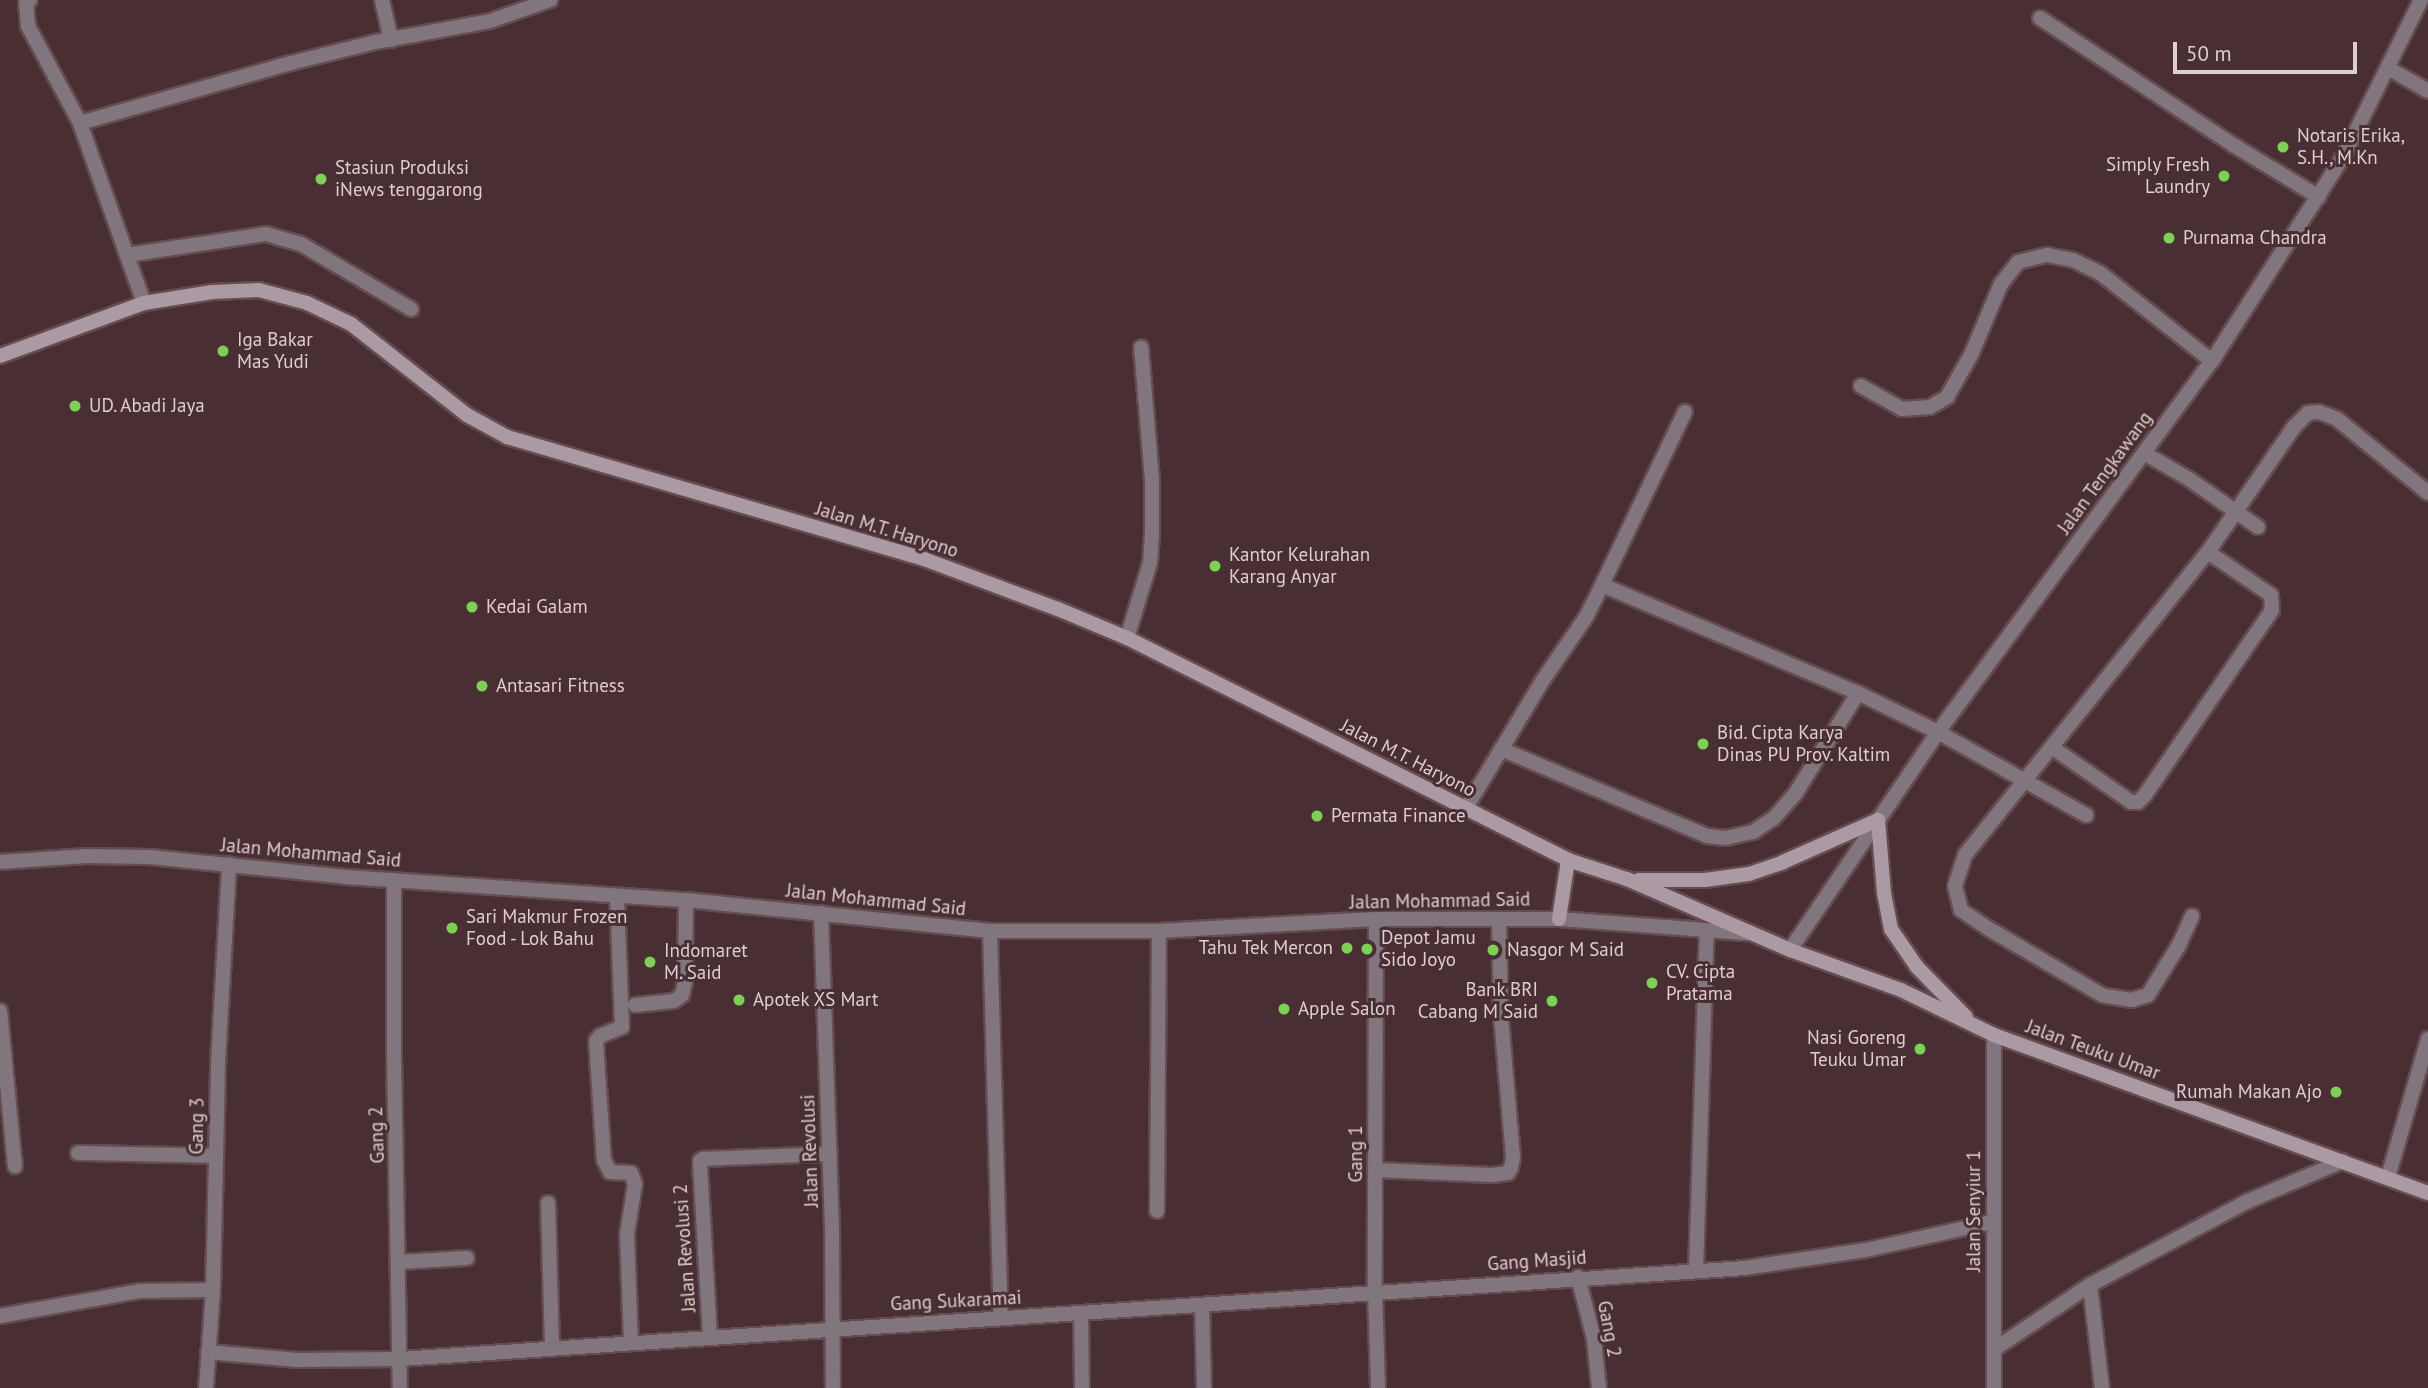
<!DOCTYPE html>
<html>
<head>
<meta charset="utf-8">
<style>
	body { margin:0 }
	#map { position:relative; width:2428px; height:1388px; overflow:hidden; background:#492f34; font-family:"PT Sans",sans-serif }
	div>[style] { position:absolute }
	.roads { filter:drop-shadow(2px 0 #644c50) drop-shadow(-2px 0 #644c50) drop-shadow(0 2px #644c50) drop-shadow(0 -2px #644c50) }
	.service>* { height:14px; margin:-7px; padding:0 7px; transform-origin:7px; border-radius:7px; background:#81767d }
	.minor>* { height:14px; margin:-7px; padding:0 7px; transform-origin:7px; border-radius:7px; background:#81767d }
	.tertiary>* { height:14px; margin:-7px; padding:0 7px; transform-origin:7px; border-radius:7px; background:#81767d }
	.secondary>* { height:14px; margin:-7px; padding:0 7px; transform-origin:7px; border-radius:7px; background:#ab99a3 }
	.dots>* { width:19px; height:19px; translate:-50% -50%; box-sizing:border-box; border:4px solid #492f34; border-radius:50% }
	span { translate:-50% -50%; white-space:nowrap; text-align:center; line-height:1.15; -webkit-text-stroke:6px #492f34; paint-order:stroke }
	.poi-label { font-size:19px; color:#dfced1 }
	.left { translate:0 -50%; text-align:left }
	.right { translate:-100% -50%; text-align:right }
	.street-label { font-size:19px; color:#dfced1 }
	.scale { position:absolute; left:2173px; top:42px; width:184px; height:32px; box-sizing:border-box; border:4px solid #dfced1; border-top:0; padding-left:9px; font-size:21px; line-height:24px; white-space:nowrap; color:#dfced1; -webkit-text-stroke:5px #492f34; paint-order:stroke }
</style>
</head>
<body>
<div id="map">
	<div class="roads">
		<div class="service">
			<div style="left:2388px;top:68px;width:46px;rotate:29.9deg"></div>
			<div style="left:1861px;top:386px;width:47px;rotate:29.3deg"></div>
			<div style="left:1902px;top:409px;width:28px;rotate:-4deg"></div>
			<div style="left:1930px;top:407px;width:20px;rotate:-30deg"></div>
			<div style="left:1947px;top:397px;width:48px;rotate:-60.3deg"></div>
			<div style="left:1971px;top:355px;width:77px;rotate:-67.1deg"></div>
			<div style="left:2001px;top:284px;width:28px;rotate:-52deg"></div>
			<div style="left:2018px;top:262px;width:30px;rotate:-14deg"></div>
			<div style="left:2047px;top:255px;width:26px;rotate:11deg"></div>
			<div style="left:2073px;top:260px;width:30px;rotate:26deg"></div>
			<div style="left:2100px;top:273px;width:142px;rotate:38.2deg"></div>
			<div style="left:2144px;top:453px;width:52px;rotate:30deg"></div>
			<div style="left:2189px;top:479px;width:84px;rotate:34.8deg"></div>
			<div style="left:1602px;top:585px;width:192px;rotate:-64.4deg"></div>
			<div style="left:2053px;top:748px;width:95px;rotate:34.7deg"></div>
			<div style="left:2131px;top:802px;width:7px"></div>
			<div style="left:2138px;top:802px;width:10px;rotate:-45deg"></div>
			<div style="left:2145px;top:795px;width:224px;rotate:-55.5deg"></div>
			<div style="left:2272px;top:610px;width:15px;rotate:-94deg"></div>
			<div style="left:2271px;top:595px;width:76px;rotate:-145.7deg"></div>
			<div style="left:1501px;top:749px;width:224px;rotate:22.9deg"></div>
			<div style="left:1707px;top:836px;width:19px;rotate:6deg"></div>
			<div style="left:1726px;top:838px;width:28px;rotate:-13deg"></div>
			<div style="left:1753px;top:832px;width:25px;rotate:-34deg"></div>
			<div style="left:1774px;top:818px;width:32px;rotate:-49deg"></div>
			<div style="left:1795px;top:794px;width:119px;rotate:-58deg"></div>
			<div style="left:1466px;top:808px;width:149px;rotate:-59deg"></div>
			<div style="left:1543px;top:680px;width:76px;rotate:-55.7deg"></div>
			<div style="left:1586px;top:617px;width:36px;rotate:-63deg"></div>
			<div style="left:1602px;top:585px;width:278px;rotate:22.9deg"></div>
			<div style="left:1858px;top:693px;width:89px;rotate:26deg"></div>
			<div style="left:1938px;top:732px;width:170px;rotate:29.3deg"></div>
			<div style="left:2192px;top:916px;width:32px;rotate:114deg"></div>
			<div style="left:2179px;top:945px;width:59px;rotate:121.8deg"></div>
			<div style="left:2148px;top:995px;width:17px;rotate:163deg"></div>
			<div style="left:2132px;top:1000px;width:30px;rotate:-171deg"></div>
			<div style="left:2102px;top:995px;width:131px;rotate:-149.7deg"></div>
			<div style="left:1989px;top:929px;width:34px;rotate:-146deg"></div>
			<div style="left:1961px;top:910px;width:25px;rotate:-104deg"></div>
			<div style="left:1955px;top:886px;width:33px;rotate:-72deg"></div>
			<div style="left:1965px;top:855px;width:388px;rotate:-51.3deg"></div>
			<div style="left:2208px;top:552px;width:152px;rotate:-55.5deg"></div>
			<div style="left:2294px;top:427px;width:20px;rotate:-45deg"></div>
			<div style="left:2308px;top:413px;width:11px;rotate:-5deg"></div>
			<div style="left:2319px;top:412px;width:19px;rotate:21deg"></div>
			<div style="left:2337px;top:419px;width:117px;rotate:39.1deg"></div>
			<div style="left:635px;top:1005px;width:39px;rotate:-6deg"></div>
			<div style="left:674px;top:1001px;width:10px;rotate:-37deg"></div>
			<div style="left:682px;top:995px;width:13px;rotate:-77deg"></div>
			<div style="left:685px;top:982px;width:82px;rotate:-89.3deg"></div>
			<div style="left:2388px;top:1177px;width:144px;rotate:-73.8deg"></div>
			<div style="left:2090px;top:1285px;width:104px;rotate:83.4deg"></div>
			<div style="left:1996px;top:1348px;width:113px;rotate:-33.8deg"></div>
			<div style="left:2090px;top:1285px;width:177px;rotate:-28deg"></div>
			<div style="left:2246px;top:1202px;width:105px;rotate:-22.9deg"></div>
		</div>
		<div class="minor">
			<div style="left:30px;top:0;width:5px;rotate:143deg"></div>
			<div style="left:26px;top:3px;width:23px;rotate:85deg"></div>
			<div style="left:28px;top:26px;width:110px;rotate:61.8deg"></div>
			<div style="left:382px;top:0;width:41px;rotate:77.3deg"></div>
			<div style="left:2040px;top:18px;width:233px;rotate:33.3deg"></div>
			<div style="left:2235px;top:146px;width:98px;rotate:31.3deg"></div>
			<div style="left:127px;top:255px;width:141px;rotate:-8.6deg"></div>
			<div style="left:266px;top:234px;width:36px;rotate:16deg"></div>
			<div style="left:301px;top:244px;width:128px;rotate:30.6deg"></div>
			<div style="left:144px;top:303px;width:191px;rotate:-109.6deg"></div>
			<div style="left:80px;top:123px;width:219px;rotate:-15.9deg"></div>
			<div style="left:291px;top:63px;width:87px;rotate:-14deg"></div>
			<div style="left:375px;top:42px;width:117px;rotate:-10.3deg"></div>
			<div style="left:490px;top:21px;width:64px;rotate:-19.3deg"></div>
			<div style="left:1127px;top:638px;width:78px;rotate:-73deg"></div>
			<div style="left:1150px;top:563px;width:27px;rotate:-86deg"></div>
			<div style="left:1152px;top:536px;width:56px;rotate:-90deg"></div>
			<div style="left:1152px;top:480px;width:133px;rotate:-94.7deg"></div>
			<div style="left:394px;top:880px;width:176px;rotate:90deg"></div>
			<div style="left:394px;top:1056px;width:332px;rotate:89deg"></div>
			<div style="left:617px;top:897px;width:130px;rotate:87.8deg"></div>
			<div style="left:622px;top:1027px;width:24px;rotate:158deg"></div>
			<div style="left:600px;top:1036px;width:6px;rotate:129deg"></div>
			<div style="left:596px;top:1041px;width:119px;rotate:86.2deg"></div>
			<div style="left:604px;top:1160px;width:13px;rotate:63deg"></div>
			<div style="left:610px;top:1172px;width:21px;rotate:3deg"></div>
			<div style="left:631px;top:1173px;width:12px;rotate:70deg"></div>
			<div style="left:635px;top:1184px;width:51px;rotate:99.1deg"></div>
			<div style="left:627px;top:1234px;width:108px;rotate:87.9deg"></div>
			<div style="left:821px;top:913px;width:310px;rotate:88deg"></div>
			<div style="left:832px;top:1223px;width:165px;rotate:89.7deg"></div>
			<div style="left:1376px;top:919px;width:372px;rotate:90.2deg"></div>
			<div style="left:1375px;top:1291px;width:97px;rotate:88.2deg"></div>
			<div style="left:990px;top:931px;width:386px;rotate:88.4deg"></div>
			<div style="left:0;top:1011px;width:156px;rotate:84.5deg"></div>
			<div style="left:1994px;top:1035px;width:353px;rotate:90deg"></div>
			<div style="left:78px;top:1153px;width:138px;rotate:1.2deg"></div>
			<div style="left:1375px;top:1170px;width:117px;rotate:2.4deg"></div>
			<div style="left:1492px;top:1175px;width:16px;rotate:-7deg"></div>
			<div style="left:1508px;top:1173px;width:6px;rotate:-59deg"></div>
			<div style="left:1511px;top:1168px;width:11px;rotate:-80deg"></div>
			<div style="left:1513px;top:1157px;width:142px;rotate:-94.9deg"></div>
			<div style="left:1501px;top:1016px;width:97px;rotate:-91.2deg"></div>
			<div style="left:548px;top:1203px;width:145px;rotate:88.4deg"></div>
			<div style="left:1157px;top:1211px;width:280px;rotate:-89.6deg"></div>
			<div style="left:399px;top:1262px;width:68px;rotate:-3.4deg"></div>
			<div style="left:1696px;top:1271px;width:341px;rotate:-88.2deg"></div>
			<div style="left:1578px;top:1277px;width:64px;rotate:75.5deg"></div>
			<div style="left:1594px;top:1339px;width:49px;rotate:84.2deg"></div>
			<div style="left:1202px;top:1305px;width:83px;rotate:88.6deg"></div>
			<div style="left:1081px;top:1314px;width:74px;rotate:89.2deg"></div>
			<div style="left:0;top:1316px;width:143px;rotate:-10.1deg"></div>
			<div style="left:141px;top:1291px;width:72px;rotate:-0.8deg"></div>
			<div style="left:710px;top:1337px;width:176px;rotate:-93.3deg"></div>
			<div style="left:700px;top:1161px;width:4px;rotate:-34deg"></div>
			<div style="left:703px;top:1159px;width:127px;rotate:-2.3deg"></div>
			<div style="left:208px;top:1352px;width:90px;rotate:5.1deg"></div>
			<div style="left:298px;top:1360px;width:102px;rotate:-0.6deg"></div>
			<div style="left:400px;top:1359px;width:1347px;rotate:-3.87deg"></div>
			<div style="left:1744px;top:1268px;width:123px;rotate:-8.4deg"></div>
			<div style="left:1866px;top:1250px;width:129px;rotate:-12.5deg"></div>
			<div style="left:206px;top:1388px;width:98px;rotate:-85.9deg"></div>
			<div style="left:213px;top:1290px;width:227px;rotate:-88.7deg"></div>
			<div style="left:218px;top:1063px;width:199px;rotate:-86.8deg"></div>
		</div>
		<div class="tertiary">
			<div style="left:0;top:862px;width:87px;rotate:-3.9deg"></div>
			<div style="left:87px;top:856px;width:63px;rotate:0.9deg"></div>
			<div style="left:150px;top:857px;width:197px;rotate:5.8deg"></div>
			<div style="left:346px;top:877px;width:341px;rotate:3.9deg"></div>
			<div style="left:686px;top:900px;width:306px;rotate:5.8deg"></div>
			<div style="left:990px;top:931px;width:169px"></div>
			<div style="left:1159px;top:931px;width:217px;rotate:-3.2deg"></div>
			<div style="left:1376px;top:919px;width:183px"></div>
			<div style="left:1559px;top:919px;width:189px;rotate:4.3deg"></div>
			<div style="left:1790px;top:950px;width:263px;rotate:-55.8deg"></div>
			<div style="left:1938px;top:732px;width:461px;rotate:-53.6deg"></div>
			<div style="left:2212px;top:361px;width:242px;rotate:-57.3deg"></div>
			<div style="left:2343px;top:157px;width:175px;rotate:-63.6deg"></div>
		</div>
		<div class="secondary">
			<div style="left:0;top:356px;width:153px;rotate:-20.2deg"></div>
			<div style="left:144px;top:303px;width:69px;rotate:-9.2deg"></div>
			<div style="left:212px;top:292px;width:47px;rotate:-2.4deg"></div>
			<div style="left:259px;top:290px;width:50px;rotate:15.2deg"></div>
			<div style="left:307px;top:303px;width:49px;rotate:25.5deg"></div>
			<div style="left:351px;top:324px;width:147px;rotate:38.1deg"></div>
			<div style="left:467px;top:415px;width:46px;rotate:28.8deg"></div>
			<div style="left:507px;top:437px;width:434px;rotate:16.3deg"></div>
			<div style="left:924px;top:559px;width:143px;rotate:20.5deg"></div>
			<div style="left:1058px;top:609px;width:75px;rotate:22.8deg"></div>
			<div style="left:1127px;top:638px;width:494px;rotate:26.7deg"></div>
			<div style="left:1568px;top:860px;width:62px;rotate:17.9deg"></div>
			<div style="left:1627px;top:879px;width:178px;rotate:23.5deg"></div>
			<div style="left:1790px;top:950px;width:118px;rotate:19.8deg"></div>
			<div style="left:1901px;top:990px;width:103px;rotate:25.8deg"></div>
			<div style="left:1994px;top:1035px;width:462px;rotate:20deg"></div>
			<div style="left:1639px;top:880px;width:66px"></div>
			<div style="left:1705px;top:880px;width:44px;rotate:-7.8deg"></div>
			<div style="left:1749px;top:874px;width:36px;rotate:-19deg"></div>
			<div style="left:1783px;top:862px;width:104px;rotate:-23.9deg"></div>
			<div style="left:1878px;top:820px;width:73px;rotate:85.3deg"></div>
			<div style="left:1884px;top:893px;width:37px;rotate:79deg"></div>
			<div style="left:1891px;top:929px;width:46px;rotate:55.6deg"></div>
			<div style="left:1917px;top:967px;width:70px;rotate:45.6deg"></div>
			<div style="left:1559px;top:919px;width:60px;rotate:-81.3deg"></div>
		</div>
	</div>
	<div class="dots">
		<div style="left:2283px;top:147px;background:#7cd155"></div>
		<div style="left:2224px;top:176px;background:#7cd155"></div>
		<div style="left:321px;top:179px;background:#7cd155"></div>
		<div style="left:2169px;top:238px;background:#7cd155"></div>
		<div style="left:223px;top:351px;background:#7cd155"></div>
		<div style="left:75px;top:406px;background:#7cd155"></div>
		<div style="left:1215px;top:566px;background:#7cd155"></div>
		<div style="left:472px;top:607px;background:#7cd155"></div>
		<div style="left:482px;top:686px;background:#7cd155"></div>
		<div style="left:1703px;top:744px;background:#7cd155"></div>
		<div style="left:1317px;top:816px;background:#7cd155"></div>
		<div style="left:452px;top:928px;background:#7cd155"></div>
		<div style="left:1347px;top:948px;background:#7cd155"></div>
		<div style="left:1367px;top:949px;background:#7cd155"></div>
		<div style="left:1493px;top:950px;background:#7cd155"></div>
		<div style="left:650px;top:962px;background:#7cd155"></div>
		<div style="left:1652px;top:983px;background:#7cd155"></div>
		<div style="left:739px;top:1000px;background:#7cd155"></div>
		<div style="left:1552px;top:1001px;background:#7cd155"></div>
		<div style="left:1284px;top:1009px;background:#7cd155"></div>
		<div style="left:1920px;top:1049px;background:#7cd155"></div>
		<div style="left:2336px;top:1092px;background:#7cd155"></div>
	</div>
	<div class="poi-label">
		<span class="left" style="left:2297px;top:147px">Notaris Erika,<br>S.H., M.Kn</span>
		<span class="right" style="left:2210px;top:176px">Simply Fresh<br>Laundry</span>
		<span class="left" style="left:335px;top:179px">Stasiun Produksi<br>iNews tenggarong</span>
		<span class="left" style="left:2183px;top:238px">Purnama Chandra</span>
		<span class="left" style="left:237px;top:351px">Iga Bakar<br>Mas Yudi</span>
		<span class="left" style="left:89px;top:406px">UD. Abadi Jaya</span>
		<span class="left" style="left:1229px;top:566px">Kantor Kelurahan<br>Karang Anyar</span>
		<span class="left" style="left:486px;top:607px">Kedai Galam</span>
		<span class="left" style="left:496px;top:686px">Antasari Fitness</span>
		<span class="left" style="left:1717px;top:744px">Bid. Cipta Karya<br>Dinas PU Prov. Kaltim</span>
		<span class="left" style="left:1331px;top:816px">Permata Finance</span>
		<span class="left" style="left:466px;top:928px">Sari Makmur Frozen<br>Food - Lok Bahu</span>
		<span class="left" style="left:1381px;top:949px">Depot Jamu<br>Sido Joyo</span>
		<span class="right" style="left:1333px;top:948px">Tahu Tek Mercon</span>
		<span class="left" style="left:1507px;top:950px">Nasgor M Said</span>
		<span class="left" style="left:664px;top:962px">Indomaret<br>M. Said</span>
		<span class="left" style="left:1666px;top:983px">CV. Cipta<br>Pratama</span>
		<span class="right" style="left:1538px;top:1001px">Bank BRI<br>Cabang M Said</span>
		<span class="left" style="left:753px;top:1000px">Apotek XS Mart</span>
		<span class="left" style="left:1298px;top:1009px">Apple Salon</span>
		<span class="right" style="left:1906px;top:1049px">Nasi Goreng<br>Teuku Umar</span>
		<span class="right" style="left:2322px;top:1092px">Rumah Makan Ajo</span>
	</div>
	<div class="street-label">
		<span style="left:2105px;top:473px;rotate:-54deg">Jalan Tengkawang</span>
		<span style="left:887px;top:530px;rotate:17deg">Jalan M.T. Haryono</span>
		<span style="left:1408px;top:758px;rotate:27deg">Jalan M.T. Haryono</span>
		<span style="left:311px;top:853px;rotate:5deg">Jalan Mohammad Said</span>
		<span style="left:876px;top:900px;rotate:6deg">Jalan Mohammad Said</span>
		<span style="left:1440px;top:901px;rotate:-1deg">Jalan Mohammad Said</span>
		<span style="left:2093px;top:1050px;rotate:20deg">Jalan Teuku Umar</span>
		<span style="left:197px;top:1126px;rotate:-89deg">Gang 3</span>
		<span style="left:377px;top:1135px;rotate:-92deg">Gang 2</span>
		<span style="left:810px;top:1151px;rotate:-92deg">Jalan Revolusi</span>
		<span style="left:1356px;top:1154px;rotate:-90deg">Gang 1</span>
		<span style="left:1974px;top:1211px;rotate:-90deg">Jalan Senyiur 1</span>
		<span style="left:685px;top:1248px;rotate:-94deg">Jalan Revolusi 2</span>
		<span style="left:1537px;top:1261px;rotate:-4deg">Gang Masjid</span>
		<span style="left:956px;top:1301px;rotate:-3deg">Gang Sukaramai</span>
		<span style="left:1609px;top:1329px;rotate:79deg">Gang 2</span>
	</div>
	<div class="scale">50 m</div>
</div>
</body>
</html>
